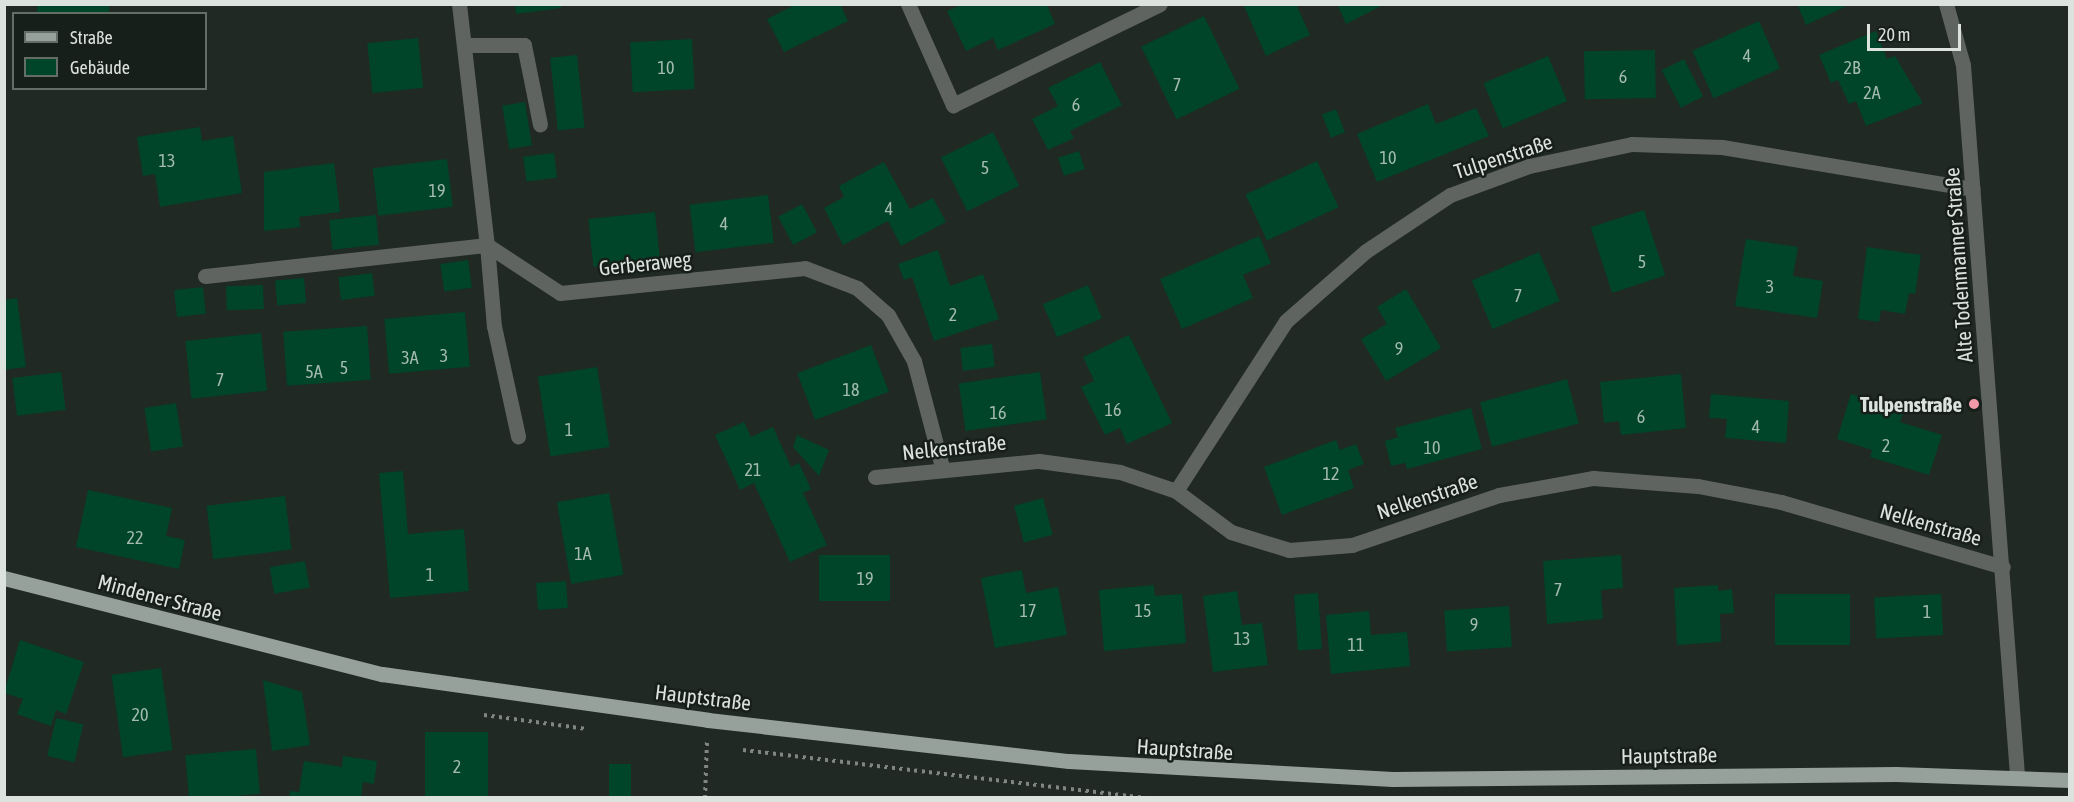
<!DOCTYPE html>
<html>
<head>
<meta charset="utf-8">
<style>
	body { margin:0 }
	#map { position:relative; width:2074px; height:802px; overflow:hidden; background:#202923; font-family:"Asap Condensed",sans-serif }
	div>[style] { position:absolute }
	.building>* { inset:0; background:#004529; transform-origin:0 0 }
	.path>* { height:4px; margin-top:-2px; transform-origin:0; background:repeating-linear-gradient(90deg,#808782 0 3px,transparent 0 7.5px) }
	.minor>* { height:15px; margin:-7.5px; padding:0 7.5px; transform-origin:7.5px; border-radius:7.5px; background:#5f6461 }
	.major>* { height:15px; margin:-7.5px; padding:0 7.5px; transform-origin:7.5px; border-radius:7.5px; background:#97a19b }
	.dots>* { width:16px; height:16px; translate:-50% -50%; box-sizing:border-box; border:3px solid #161f1a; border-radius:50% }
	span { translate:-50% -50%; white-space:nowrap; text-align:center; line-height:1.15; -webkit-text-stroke:5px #161f1a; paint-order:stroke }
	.number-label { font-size:18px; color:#a5bbb1 }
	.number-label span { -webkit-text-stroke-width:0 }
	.street-label { font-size:21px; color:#dce2de }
	.poi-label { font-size:21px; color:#dce2de; font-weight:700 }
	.right { translate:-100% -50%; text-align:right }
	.frame { position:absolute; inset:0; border:6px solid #dce2de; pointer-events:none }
	.legend { position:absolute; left:12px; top:12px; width:195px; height:78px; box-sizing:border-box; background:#161f1a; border:2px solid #656d68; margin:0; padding:8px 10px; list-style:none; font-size:18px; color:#dce2de }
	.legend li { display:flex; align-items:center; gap:12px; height:30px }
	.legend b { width:30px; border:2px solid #656d68 }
	.scale { position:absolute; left:1867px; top:24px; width:94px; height:27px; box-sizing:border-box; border:3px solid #dce2de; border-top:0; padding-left:8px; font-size:18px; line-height:21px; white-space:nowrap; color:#dce2de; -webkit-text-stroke:4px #161f1a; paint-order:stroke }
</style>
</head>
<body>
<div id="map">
	<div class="building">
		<div style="left:37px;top:4px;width:72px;height:10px"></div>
		<div style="clip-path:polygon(515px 4px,561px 4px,561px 8px,516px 14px)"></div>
		<div style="clip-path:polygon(797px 4px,840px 4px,848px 21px,784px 52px,767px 19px)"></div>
		<div style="clip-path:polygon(1243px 4px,1296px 4px,1310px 35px,1266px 56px)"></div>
		<div style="clip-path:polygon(1337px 4px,1385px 4px,1346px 24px)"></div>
		<div style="clip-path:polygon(1797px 4px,1851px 4px,1806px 25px)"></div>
		<div style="clip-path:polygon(961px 5px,1047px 5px,1055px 24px,998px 50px,993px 38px,966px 51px,947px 11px)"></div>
		<div style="left:1204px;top:16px;width:81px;height:70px;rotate:64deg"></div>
		<div style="left:1759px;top:21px;width:52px;height:73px;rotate:66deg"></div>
		<div style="clip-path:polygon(1876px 31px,1887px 59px,1895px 56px,1923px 103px,1866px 126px,1856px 101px,1849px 104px,1838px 80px,1831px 83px,1819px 55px)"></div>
		<div style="left:418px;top:38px;width:50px;height:51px;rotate:84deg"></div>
		<div style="left:692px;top:39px;width:50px;height:62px;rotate:87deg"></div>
		<div style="left:1655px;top:50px;width:48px;height:71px;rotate:89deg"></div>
		<div style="left:577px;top:55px;width:73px;height:27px;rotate:84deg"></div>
		<div style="left:1548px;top:56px;width:49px;height:70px;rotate:67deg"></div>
		<div style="left:1684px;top:59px;width:42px;height:25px;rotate:63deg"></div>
		<div style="clip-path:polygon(1100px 62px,1122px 105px,1070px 131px,1074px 138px,1048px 150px,1032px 119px,1058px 106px,1048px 88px)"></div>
		<div style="left:525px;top:102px;width:44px;height:23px;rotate:81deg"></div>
		<div style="clip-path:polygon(1428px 104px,1436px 124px,1476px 108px,1489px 136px,1377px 182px,1357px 134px)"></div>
		<div style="left:1336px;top:109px;width:25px;height:15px;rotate:69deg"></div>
		<div style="clip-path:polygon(200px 127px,202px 141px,233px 136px,242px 193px,160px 207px,155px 174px,143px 176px,137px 137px)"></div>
		<div style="left:993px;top:132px;width:60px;height:58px;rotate:64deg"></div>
		<div style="left:1079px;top:151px;width:19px;height:22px;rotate:72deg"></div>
		<div style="left:554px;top:153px;width:25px;height:31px;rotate:83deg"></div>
		<div style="left:447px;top:159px;width:48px;height:75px;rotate:83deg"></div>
		<div style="left:1317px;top:161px;width:51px;height:79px;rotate:65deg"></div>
		<div style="clip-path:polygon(884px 162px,910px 209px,933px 198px,946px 222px,901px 246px,888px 221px,843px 245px,824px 208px,844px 197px,839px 186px)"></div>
		<div style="clip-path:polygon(334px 163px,340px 212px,299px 217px,300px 227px,264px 231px,264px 172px)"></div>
		<div style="left:768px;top:195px;width:48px;height:79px;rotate:83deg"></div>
		<div style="left:802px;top:204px;width:32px;height:27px;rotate:62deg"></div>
		<div style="left:1644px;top:210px;width:69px;height:56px;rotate:72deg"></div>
		<div style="left:655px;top:212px;width:48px;height:67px;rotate:84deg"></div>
		<div style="left:376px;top:215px;width:30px;height:47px;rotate:84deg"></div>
		<div style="clip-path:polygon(1259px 236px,1271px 263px,1243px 275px,1253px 298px,1182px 329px,1160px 279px)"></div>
		<div style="clip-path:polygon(1746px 239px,1798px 247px,1793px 276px,1823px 281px,1817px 318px,1735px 306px)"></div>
		<div style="clip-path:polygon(1867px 247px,1921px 255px,1915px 294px,1909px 293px,1905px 314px,1881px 310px,1879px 322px,1858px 319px)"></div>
		<div style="clip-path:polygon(938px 250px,950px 286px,983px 274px,999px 319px,934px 341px,912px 277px,904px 280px,898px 264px)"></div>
		<div style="left:1539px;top:252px;width:53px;height:73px;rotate:67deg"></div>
		<div style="left:468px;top:260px;width:28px;height:28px;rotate:82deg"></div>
		<div style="left:372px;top:273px;width:23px;height:34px;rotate:83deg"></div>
		<div style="left:304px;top:278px;width:25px;height:29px;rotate:85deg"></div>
		<div style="left:263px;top:285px;width:24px;height:37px;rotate:88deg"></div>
		<div style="left:1088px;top:285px;width:36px;height:49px;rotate:67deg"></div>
		<div style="left:203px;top:287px;width:27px;height:29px;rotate:84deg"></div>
		<div style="clip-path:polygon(1406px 289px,1441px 348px,1386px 381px,1361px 339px,1387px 324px,1377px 307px)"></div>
		<div style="clip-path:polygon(17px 298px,26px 367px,4px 370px,4px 300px)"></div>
		<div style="left:465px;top:312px;width:55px;height:81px;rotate:85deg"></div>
		<div style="left:367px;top:326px;width:54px;height:84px;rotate:86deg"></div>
		<div style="left:261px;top:333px;width:58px;height:76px;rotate:84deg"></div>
		<div style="clip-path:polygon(1129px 335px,1172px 423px,1127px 444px,1120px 428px,1105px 435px,1081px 387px,1094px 381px,1083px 357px)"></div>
		<div style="left:992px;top:344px;width:23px;height:32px;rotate:83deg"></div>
		<div style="left:871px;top:345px;width:50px;height:79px;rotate:69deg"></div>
		<div style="left:597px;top:367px;width:81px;height:60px;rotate:81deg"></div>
		<div style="left:61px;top:372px;width:38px;height:49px;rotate:83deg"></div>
		<div style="left:1040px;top:372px;width:48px;height:82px;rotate:82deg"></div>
		<div style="clip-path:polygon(1681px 374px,1686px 428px,1621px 435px,1619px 421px,1604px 423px,1600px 382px)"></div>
		<div style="left:1567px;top:379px;width:46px;height:90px;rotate:75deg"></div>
		<div style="clip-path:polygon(1711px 394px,1789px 401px,1786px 443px,1725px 438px,1727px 419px,1709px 418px)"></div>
		<div style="clip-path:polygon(1851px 394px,1904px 410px,1900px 422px,1942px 435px,1929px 475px,1870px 457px,1872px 450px,1837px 439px)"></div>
		<div style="left:176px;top:403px;width:44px;height:32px;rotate:81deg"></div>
		<div style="clip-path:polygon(1471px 408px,1482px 449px,1407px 469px,1405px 463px,1391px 466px,1385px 441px,1398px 437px,1395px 428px)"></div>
		<div style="clip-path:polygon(744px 422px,751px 437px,773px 427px,791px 467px,799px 463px,811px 489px,803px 493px,827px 545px,790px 562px,754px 483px,740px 490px,715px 435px)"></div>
		<div style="clip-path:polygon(797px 435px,829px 450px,819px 476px,793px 447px)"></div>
		<div style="clip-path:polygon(1336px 440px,1340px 450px,1356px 444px,1364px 464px,1348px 470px,1354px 488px,1282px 515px,1264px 467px)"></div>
		<div style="clip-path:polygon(403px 471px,408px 534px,464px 529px,469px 591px,390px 598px,379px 473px)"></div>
		<div style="clip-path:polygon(88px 490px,172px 508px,166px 536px,185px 540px,179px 569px,76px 547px)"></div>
		<div style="left:609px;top:493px;width:83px;height:53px;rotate:80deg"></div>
		<div style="left:285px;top:496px;width:54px;height:79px;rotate:83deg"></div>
		<div style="left:1043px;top:498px;width:38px;height:30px;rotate:75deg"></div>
		<div style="left:819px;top:555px;width:71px;height:46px"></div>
		<div style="clip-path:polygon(1621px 555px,1623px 588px,1601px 590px,1603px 619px,1547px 624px,1543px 561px)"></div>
		<div style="left:305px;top:561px;width:27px;height:36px;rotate:80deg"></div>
		<div style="clip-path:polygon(1022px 570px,1026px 593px,1058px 587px,1067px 635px,995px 648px,981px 578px)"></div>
		<div style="left:566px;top:581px;width:27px;height:30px;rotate:86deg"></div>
		<div style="clip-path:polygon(1154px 585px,1155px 596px,1182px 594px,1186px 643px,1104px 651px,1099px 590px)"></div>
		<div style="clip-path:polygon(1718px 585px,1718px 591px,1732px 589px,1734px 613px,1720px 614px,1721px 642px,1677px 645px,1674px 588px)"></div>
		<div style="clip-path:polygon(1237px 591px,1242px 625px,1262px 623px,1268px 665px,1213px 672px,1203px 596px)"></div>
		<div style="left:1318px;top:593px;width:56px;height:24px;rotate:86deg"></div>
		<div style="left:1775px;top:594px;width:75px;height:51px"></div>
		<div style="left:1941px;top:594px;width:41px;height:67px;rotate:87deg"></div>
		<div style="left:1509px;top:606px;width:41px;height:65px;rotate:86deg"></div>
		<div style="clip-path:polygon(1369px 611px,1371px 635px,1407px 632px,1410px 666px,1331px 674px,1326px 615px)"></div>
		<div style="clip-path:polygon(20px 640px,84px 662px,66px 714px,56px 710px,51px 726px,17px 714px,23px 699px,4px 693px)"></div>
		<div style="left:161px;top:668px;width:83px;height:50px;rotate:82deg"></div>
		<div style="clip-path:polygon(263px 680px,302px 692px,310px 745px,272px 751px)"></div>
		<div style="left:56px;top:718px;width:28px;height:39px;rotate:13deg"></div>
		<div style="left:425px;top:732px;width:63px;height:66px"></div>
		<div style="left:256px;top:749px;width:45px;height:71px;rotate:85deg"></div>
		<div style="clip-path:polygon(343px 756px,377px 761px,374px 784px,363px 782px,361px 798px,289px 798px,290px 791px,299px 792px,304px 761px,342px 767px)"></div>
		<div style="left:609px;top:764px;width:22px;height:34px"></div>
	</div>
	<div class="path">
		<div style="left:484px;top:715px;width:104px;rotate:7.7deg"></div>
		<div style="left:743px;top:750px;width:406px;rotate:6.8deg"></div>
		<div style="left:705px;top:798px;width:57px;rotate:-88deg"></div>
	</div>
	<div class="minor">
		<div style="left:459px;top:4px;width:243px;rotate:83.4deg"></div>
		<div style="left:487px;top:245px;width:87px;rotate:33.3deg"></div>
		<div style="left:560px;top:293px;width:246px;rotate:-5.8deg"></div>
		<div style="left:805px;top:268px;width:56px;rotate:21deg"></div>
		<div style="left:857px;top:288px;width:41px;rotate:41.1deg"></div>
		<div style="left:888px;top:315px;width:53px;rotate:60.5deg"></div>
		<div style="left:914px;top:361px;width:110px;rotate:75.2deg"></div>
		<div style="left:908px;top:4px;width:111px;rotate:66deg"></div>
		<div style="left:953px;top:105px;width:230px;rotate:-26deg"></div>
		<div style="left:1946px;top:4px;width:63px;rotate:74.4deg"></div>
		<div style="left:1963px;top:65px;width:712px;rotate:85.65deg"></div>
		<div style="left:464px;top:45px;width:60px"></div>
		<div style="left:524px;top:45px;width:81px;rotate:78.6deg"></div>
		<div style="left:205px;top:276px;width:284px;rotate:-6.3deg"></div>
		<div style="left:487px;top:245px;width:81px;rotate:85.1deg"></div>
		<div style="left:494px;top:326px;width:113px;rotate:77.7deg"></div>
		<div style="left:875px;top:477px;width:165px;rotate:-5.6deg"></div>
		<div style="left:1039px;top:461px;width:82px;rotate:7.7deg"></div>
		<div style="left:1120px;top:472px;width:59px;rotate:18.7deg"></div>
		<div style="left:1176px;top:491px;width:69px;rotate:36.7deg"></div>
		<div style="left:1231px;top:532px;width:61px;rotate:17.2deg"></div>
		<div style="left:1289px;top:550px;width:63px;rotate:-4.5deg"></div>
		<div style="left:1352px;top:545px;width:155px;rotate:-18.8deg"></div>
		<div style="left:1499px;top:495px;width:96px;rotate:-10.3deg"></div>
		<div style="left:1593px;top:478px;width:105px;rotate:4.4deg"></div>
		<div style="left:1698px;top:486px;width:85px;rotate:10.9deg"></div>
		<div style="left:1781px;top:502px;width:231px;rotate:16.3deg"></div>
		<div style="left:1176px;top:491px;width:202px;rotate:-57.1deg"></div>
		<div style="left:1286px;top:321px;width:106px;rotate:-41.2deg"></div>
		<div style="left:1366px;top:251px;width:101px;rotate:-33.7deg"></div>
		<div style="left:1450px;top:195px;width:84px;rotate:-20.2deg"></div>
		<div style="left:1529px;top:166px;width:105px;rotate:-12.1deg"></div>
		<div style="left:1632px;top:144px;width:90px;rotate:1.9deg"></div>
		<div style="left:1722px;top:147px;width:254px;rotate:9.5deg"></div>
	</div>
	<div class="major">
		<div style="left:4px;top:578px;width:390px;rotate:14.3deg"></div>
		<div style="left:382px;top:674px;width:329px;rotate:8deg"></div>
		<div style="left:708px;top:720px;width:363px;rotate:6.5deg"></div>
		<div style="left:1069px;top:761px;width:324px;rotate:3.2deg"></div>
		<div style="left:1392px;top:779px;width:504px;rotate:-0.57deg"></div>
		<div style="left:1896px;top:774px;width:174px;rotate:2deg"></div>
	</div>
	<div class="dots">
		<div style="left:1974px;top:404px;background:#f39aa9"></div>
	</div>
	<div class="number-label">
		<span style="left:1747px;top:56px">4</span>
		<span style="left:666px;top:68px">10</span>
		<span style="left:1852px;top:68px">2B</span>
		<span style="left:1623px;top:77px">6</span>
		<span style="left:1177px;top:85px">7</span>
		<span style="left:1872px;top:93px">2A</span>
		<span style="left:1076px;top:105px">6</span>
		<span style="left:1388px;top:158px">10</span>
		<span style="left:167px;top:161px">13</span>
		<span style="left:985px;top:168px">5</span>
		<span style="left:437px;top:191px">19</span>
		<span style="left:889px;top:209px">4</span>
		<span style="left:724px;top:224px">4</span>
		<span style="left:1642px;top:262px">5</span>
		<span style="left:1770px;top:287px">3</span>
		<span style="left:1518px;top:296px">7</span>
		<span style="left:953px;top:315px">2</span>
		<span style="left:1399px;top:349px">9</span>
		<span style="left:444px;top:356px">3</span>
		<span style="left:410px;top:358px">3A</span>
		<span style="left:344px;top:368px">5</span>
		<span style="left:314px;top:372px">5A</span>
		<span style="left:220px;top:380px">7</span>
		<span style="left:851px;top:390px">18</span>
		<span style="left:1113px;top:410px">16</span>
		<span style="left:998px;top:413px">16</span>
		<span style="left:1641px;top:417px">6</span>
		<span style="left:1756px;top:427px">4</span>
		<span style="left:569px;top:430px">1</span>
		<span style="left:1886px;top:446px">2</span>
		<span style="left:1432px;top:448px">10</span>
		<span style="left:753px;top:470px">21</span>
		<span style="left:1331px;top:474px">12</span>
		<span style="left:135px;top:538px">22</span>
		<span style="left:583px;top:554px">1A</span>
		<span style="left:430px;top:575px">1</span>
		<span style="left:865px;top:579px">19</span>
		<span style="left:1558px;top:590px">7</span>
		<span style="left:1028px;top:611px">17</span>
		<span style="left:1143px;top:611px">15</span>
		<span style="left:1927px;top:612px">1</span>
		<span style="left:1474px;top:625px">9</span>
		<span style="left:1242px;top:639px">13</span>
		<span style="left:1356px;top:645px">11</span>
		<span style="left:140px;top:715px">20</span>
		<span style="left:457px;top:767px">2</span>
	</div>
	<div class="street-label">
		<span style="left:1503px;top:156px;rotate:-18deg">Tulpenstraße</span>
		<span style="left:645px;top:263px;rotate:-6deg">Gerberaweg</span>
		<span style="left:1958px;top:265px;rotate:-94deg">Alte Todenmanner Straße</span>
		<span style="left:954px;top:447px;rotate:-6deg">Nelkenstraße</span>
		<span style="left:1427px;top:496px;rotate:-18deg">Nelkenstraße</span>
		<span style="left:1931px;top:524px;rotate:16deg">Nelkenstraße</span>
		<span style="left:160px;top:597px;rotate:15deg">Mindener Straße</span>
		<span style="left:703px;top:697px;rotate:7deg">Hauptstraße</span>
		<span style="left:1185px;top:749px;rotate:4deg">Hauptstraße</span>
		<span style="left:1669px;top:755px;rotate:-1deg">Hauptstraße</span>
	</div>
	<div class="poi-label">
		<span class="right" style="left:1962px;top:404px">Tulpenstraße</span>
	</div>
	<div class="frame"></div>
	<ul class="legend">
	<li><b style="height:8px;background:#97a19b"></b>Straße</li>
	<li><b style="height:16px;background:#004529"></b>Gebäude</li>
	</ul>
	<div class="scale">20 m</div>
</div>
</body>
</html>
